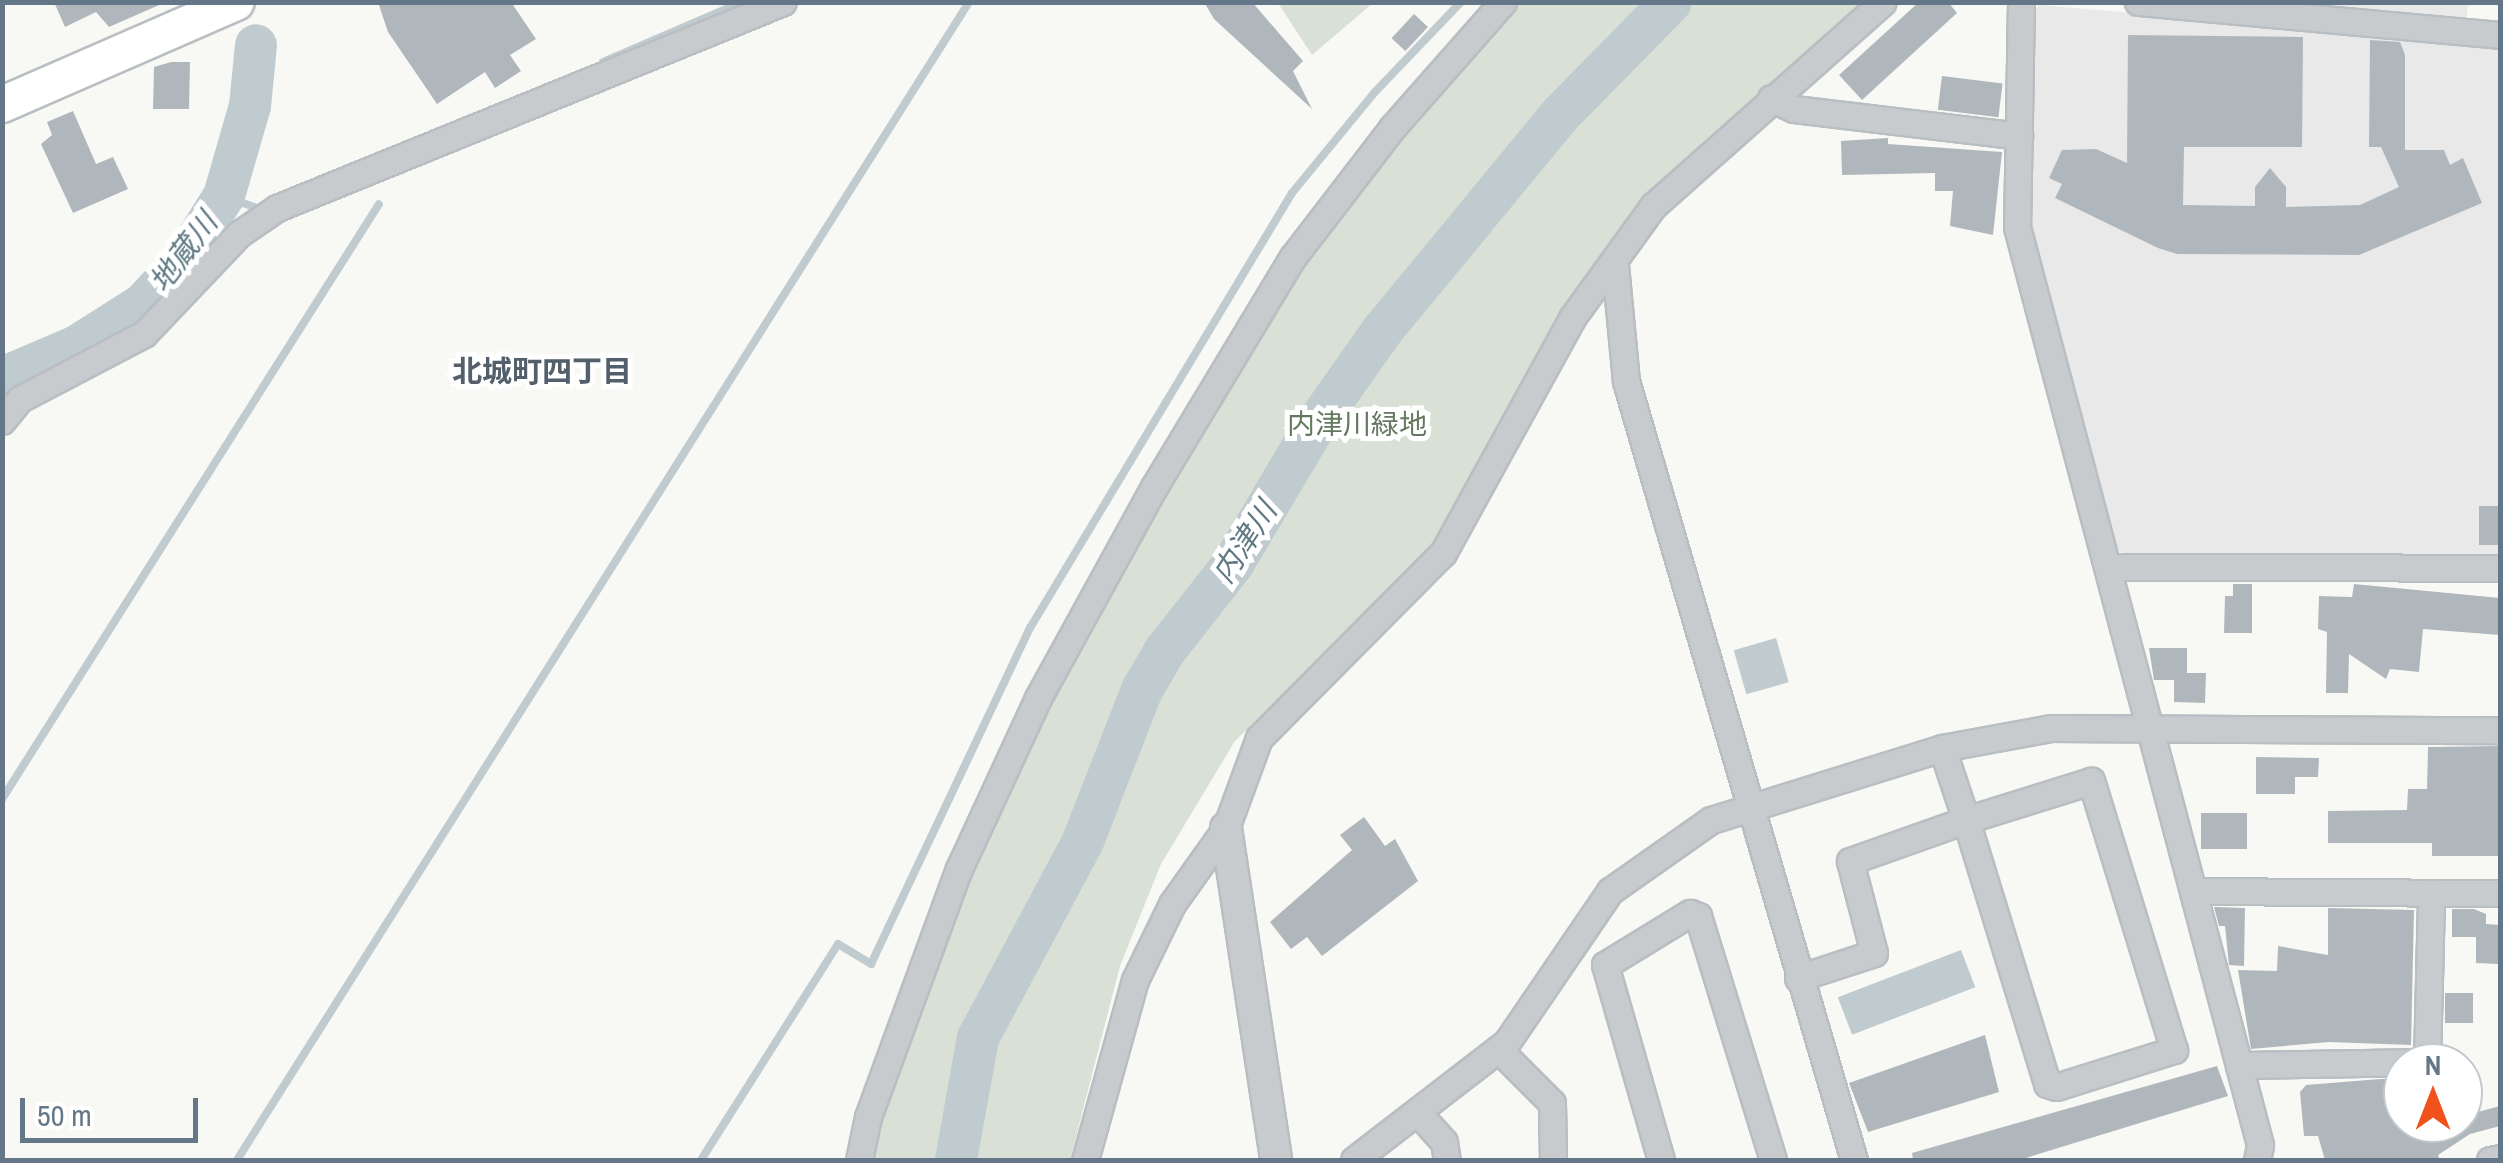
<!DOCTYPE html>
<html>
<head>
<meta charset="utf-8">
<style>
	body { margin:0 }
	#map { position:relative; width:2503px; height:1163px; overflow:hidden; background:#f8f8f4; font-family:"Archivo Narrow","Noto Sans JP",sans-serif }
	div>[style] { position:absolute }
	.built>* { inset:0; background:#e8e9e8 }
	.green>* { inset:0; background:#d9e0d5 }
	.water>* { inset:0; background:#c0cbd0; transform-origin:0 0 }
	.stream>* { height:8px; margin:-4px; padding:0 4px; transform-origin:4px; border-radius:4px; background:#c0cbd0 }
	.river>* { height:42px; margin:-21px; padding:0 21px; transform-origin:21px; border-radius:21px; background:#c0cbd0 }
	.building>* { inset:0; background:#afb7bd; transform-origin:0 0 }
	.roads { filter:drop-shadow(2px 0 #b9bec3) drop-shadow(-2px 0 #b9bec3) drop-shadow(0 2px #b9bec3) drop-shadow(0 -2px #b9bec3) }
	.minor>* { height:25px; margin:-12.5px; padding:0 12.5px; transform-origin:12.5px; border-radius:12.5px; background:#c7cbce }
	.tertiary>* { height:30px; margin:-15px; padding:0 15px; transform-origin:15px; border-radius:15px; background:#c7cbce }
	.secondary>* { height:35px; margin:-17.5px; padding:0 17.5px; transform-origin:17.5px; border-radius:17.5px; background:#fff }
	span { translate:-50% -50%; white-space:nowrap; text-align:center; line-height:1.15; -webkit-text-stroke:10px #fff; paint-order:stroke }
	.park-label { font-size:28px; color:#647960 }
	.water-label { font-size:30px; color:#607983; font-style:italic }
	.neighbourhood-label { font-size:30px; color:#53606c; font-weight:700 }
	.frame { position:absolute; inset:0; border:5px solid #647788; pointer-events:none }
	.north { position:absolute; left:2383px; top:1043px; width:100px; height:100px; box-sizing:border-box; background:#fff; border:2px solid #c1c9cf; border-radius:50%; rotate:0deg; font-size:28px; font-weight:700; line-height:40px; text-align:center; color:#647788 }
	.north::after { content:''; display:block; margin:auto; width:35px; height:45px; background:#f1511b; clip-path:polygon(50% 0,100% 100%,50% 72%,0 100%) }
	.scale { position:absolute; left:20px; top:1098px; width:178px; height:45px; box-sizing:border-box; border:5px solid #647788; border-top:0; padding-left:12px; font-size:30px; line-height:35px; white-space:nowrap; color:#647788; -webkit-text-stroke:8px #fff; paint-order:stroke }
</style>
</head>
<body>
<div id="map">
	<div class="built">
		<div style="clip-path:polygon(2266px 3px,2468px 3px,2466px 21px)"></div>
		<div style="clip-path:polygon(2039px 5px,2500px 45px,2500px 558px,2123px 553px,2114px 547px,2029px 224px,2031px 14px)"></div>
	</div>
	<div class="green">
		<div style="clip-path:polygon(1278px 3px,1373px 3px,1312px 55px)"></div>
		<div style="clip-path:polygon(1513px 3px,1866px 3px,1702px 143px,1643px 204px,1433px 549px,1235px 741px,1161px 864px,1120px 966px,1070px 1160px,867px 1160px,880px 1100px,958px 892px,1018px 759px,1118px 567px,1300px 263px,1395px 132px)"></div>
	</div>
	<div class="water">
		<div style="left:1776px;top:638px;width:46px;height:44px;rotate:74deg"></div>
		<div style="left:1961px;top:950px;width:40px;height:132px;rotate:69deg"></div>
	</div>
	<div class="stream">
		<div style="left:603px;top:62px;width:151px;rotate:-23.3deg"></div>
		<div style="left:224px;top:196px;width:38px;rotate:20deg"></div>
		<div style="left:2px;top:799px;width:704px;rotate:-57.64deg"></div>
		<div style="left:237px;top:1160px;width:1370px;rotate:-57.7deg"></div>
		<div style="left:701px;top:1160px;width:256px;rotate:-57.6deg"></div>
		<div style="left:838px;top:944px;width:39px;rotate:31deg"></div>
		<div style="left:871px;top:964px;width:372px;rotate:-64.7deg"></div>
		<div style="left:1030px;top:628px;width:508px;rotate:-58.94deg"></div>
		<div style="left:1292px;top:193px;width:129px;rotate:-50.6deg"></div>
		<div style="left:1374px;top:93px;width:126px;rotate:-46.3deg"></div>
	</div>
	<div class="river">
		<div style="left:2px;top:378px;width:82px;rotate:-23.1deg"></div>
		<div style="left:77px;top:346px;width:78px;rotate:-32.5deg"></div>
		<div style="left:143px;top:304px;width:59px;rotate:-47.1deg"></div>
		<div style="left:183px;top:261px;width:77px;rotate:-57.8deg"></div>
		<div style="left:224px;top:196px;width:94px;rotate:-73.9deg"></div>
		<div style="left:250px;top:106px;width:61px;rotate:-84.4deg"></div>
		<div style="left:956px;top:1160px;width:124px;rotate:-79.8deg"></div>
		<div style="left:978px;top:1038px;width:223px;rotate:-61.9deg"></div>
		<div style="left:1083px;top:841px;width:162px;rotate:-68.7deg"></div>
		<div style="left:1142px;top:690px;width:44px;rotate:-59.9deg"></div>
		<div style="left:1164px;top:652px;width:112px;rotate:-51.9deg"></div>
		<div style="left:1233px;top:564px;width:157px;rotate:-59.3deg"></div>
		<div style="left:1313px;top:429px;width:120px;rotate:-54.9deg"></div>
		<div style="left:1382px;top:331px;width:280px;rotate:-50.5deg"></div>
		<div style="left:1560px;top:115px;width:158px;rotate:-45.5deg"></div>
	</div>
	<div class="building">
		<div style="clip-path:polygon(54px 2px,166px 2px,109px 27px,96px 12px,65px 27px)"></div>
		<div style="clip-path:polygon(378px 2px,511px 2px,536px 39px,510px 55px,521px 71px,495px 88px,485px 72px,437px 104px,388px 32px)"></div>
		<div style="clip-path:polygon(1204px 2px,1252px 2px,1303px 61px,1293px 71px,1312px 109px,1214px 19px)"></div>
		<div style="clip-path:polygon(1919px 2px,1948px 2px,1957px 13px,1862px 100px,1839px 75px)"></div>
		<div style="left:1414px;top:14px;width:19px;height:33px;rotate:43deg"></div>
		<div style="clip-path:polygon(2128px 35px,2303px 37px,2302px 147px,2184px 147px,2183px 205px,2255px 206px,2255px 187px,2270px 168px,2286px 187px,2286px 207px,2360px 205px,2399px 187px,2381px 147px,2369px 147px,2370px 40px,2400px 42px,2405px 55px,2405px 150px,2444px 150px,2450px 165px,2463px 158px,2482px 203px,2359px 255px,2177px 254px,2158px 248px,2055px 198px,2062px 184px,2049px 178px,2062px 150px,2096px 149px,2127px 163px)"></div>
		<div style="clip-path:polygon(171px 62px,190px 62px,189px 109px,153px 109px,154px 67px)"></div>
		<div style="left:1942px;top:76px;width:61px;height:34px;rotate:7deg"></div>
		<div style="clip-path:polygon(73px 111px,96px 164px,113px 157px,128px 189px,73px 213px,41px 144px,52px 135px,47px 122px)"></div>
		<div style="clip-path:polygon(1888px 138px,1888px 144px,2002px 152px,1993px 235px,1950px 226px,1953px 191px,1935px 191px,1935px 173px,1842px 175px,1841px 141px)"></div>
		<div style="left:2479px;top:506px;width:21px;height:39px"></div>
		<div style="clip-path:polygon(2233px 584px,2252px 584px,2252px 633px,2224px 633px,2225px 596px,2233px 596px)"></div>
		<div style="clip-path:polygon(2354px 584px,2500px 598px,2500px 635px,2423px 629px,2419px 672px,2390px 669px,2386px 679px,2349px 654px,2348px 693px,2326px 693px,2327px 632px,2318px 629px,2319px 596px,2352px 597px)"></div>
		<div style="clip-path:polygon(2149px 648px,2187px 648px,2187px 673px,2206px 673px,2205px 703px,2174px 702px,2174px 680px,2154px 680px)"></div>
		<div style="clip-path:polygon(2500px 746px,2500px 856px,2432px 856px,2432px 843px,2328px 843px,2328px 811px,2407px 810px,2408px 789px,2427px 789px,2428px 747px)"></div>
		<div style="clip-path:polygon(2256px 757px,2319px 758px,2318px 777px,2295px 777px,2295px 794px,2256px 794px)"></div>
		<div style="left:2201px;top:813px;width:46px;height:36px"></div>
		<div style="clip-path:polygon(1364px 817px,1385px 846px,1395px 839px,1418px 881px,1322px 956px,1307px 937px,1291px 949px,1270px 922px,1352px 850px,1340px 835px)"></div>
		<div style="clip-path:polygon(2214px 907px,2245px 908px,2244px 966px,2229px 965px,2225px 926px,2219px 926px)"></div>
		<div style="clip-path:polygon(2328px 908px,2414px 910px,2411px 1045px,2329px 1042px,2251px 1049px,2238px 970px,2277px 971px,2278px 946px,2328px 955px)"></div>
		<div style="clip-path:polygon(2452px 909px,2474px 909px,2486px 914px,2486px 924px,2500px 925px,2500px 964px,2476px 963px,2476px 937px,2452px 937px)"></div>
		<div style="left:2445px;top:993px;width:28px;height:30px"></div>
		<div style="clip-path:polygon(1985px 1035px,1999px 1092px,1868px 1132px,1849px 1083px)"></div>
		<div style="clip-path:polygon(2217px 1066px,2228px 1096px,2019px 1160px,1913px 1160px,1912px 1153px)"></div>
		<div style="clip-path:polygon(2380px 1079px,2403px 1079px,2403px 1131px,2463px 1123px,2463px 1116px,2500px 1106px,2500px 1126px,2470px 1134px,2438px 1155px,2440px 1160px,2325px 1160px,2318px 1136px,2304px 1136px,2300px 1092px,2306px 1085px)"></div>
	</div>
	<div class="roads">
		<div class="minor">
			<div style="left:2021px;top:2px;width:225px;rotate:91deg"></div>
			<div style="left:2017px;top:227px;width:950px;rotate:75.17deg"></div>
			<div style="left:2260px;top:1145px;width:15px;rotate:101deg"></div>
			<div style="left:2138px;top:2px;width:364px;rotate:5.2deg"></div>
			<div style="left:1771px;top:98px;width:25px;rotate:26deg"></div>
			<div style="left:1794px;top:109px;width:227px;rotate:6.8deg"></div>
			<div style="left:1615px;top:265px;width:117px;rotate:84.6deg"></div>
			<div style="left:1626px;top:381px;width:812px;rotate:73.69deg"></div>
			<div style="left:2px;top:421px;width:28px;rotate:-51deg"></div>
			<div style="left:20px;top:399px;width:140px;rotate:-27.7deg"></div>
			<div style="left:144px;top:334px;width:138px;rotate:-46.5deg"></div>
			<div style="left:239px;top:234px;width:46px;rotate:-34.4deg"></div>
			<div style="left:277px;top:208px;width:546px;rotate:-22.15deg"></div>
			<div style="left:2108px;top:567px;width:392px;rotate:0.1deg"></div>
			<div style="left:2193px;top:891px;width:307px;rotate:0.4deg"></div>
			<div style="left:1798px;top:978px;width:80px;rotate:-18.2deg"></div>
			<div style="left:1874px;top:953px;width:95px;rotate:-104.6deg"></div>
			<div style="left:1850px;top:861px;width:123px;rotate:-19.5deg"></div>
			<div style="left:1966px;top:820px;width:276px;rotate:72.9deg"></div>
			<div style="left:2047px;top:1084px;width:9px;rotate:18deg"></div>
			<div style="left:2056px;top:1087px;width:124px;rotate:-17.4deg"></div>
			<div style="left:2174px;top:1050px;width:282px;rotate:-107.1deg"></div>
			<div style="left:2091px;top:781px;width:131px;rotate:162.7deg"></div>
			<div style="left:1966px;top:820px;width:76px;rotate:-108.4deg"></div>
			<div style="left:1498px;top:1049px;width:76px;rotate:45deg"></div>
			<div style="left:1552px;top:1103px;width:57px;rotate:89deg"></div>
			<div style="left:2239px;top:1065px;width:188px;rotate:-0.9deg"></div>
			<div style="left:2427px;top:1062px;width:168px;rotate:-88.6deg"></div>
			<div style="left:1417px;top:1112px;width:40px;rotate:48deg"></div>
			<div style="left:1444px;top:1142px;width:18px;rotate:81deg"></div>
			<div style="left:859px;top:1160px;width:44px;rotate:-78.2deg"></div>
			<div style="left:868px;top:1117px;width:264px;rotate:-69.9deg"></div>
			<div style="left:959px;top:869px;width:188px;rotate:-65.2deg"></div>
			<div style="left:1038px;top:698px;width:241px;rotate:-61.2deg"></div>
			<div style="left:1154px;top:487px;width:269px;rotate:-58.9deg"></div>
			<div style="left:1293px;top:257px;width:163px;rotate:-52.5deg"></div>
			<div style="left:1392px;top:128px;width:168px;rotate:-48.6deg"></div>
			<div style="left:1085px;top:1160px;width:187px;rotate:-74.5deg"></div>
			<div style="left:1135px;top:980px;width:85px;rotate:-64deg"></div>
			<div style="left:1172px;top:904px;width:93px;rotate:-54.6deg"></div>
			<div style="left:1226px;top:828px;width:96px;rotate:-69.9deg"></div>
			<div style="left:1259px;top:738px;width:261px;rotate:-45.2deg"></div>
			<div style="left:1443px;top:553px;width:268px;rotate:-61.2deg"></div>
			<div style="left:1572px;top:318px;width:138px;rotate:-54.1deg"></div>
			<div style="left:1653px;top:206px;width:307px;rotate:-41.6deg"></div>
			<div style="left:1354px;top:1160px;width:193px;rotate:-37.6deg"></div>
			<div style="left:1507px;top:1042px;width:183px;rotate:-55.7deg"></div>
			<div style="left:1610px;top:891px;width:123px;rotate:-35.1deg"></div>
			<div style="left:1711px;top:820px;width:242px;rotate:-17.3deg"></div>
			<div style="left:1942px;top:748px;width:111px;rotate:-10.4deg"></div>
			<div style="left:2051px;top:728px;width:449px;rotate:0.3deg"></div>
			<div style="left:1661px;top:1160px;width:203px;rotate:-106deg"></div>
			<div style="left:1605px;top:965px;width:100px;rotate:-31.5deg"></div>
			<div style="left:1690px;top:913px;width:9px;rotate:21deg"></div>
			<div style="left:1698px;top:916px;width:255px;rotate:72.9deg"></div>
			<div style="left:2490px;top:1160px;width:10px;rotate:-11deg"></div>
		</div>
		<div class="tertiary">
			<div style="left:1226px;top:828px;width:336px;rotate:81.4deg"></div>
		</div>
		<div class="secondary">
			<div style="left:2px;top:104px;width:255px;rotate:-23.6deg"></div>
		</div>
	</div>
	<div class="park-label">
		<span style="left:1357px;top:424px">内津川緑地</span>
	</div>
	<div class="water-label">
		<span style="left:183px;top:252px;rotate:-53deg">地蔵川</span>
		<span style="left:1244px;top:542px;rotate:-57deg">内津川</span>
	</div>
	<div class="neighbourhood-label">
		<span style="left:542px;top:371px">北城町四丁目</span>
	</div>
	<div class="frame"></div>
	<div class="north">N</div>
	<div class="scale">50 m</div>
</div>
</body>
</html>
